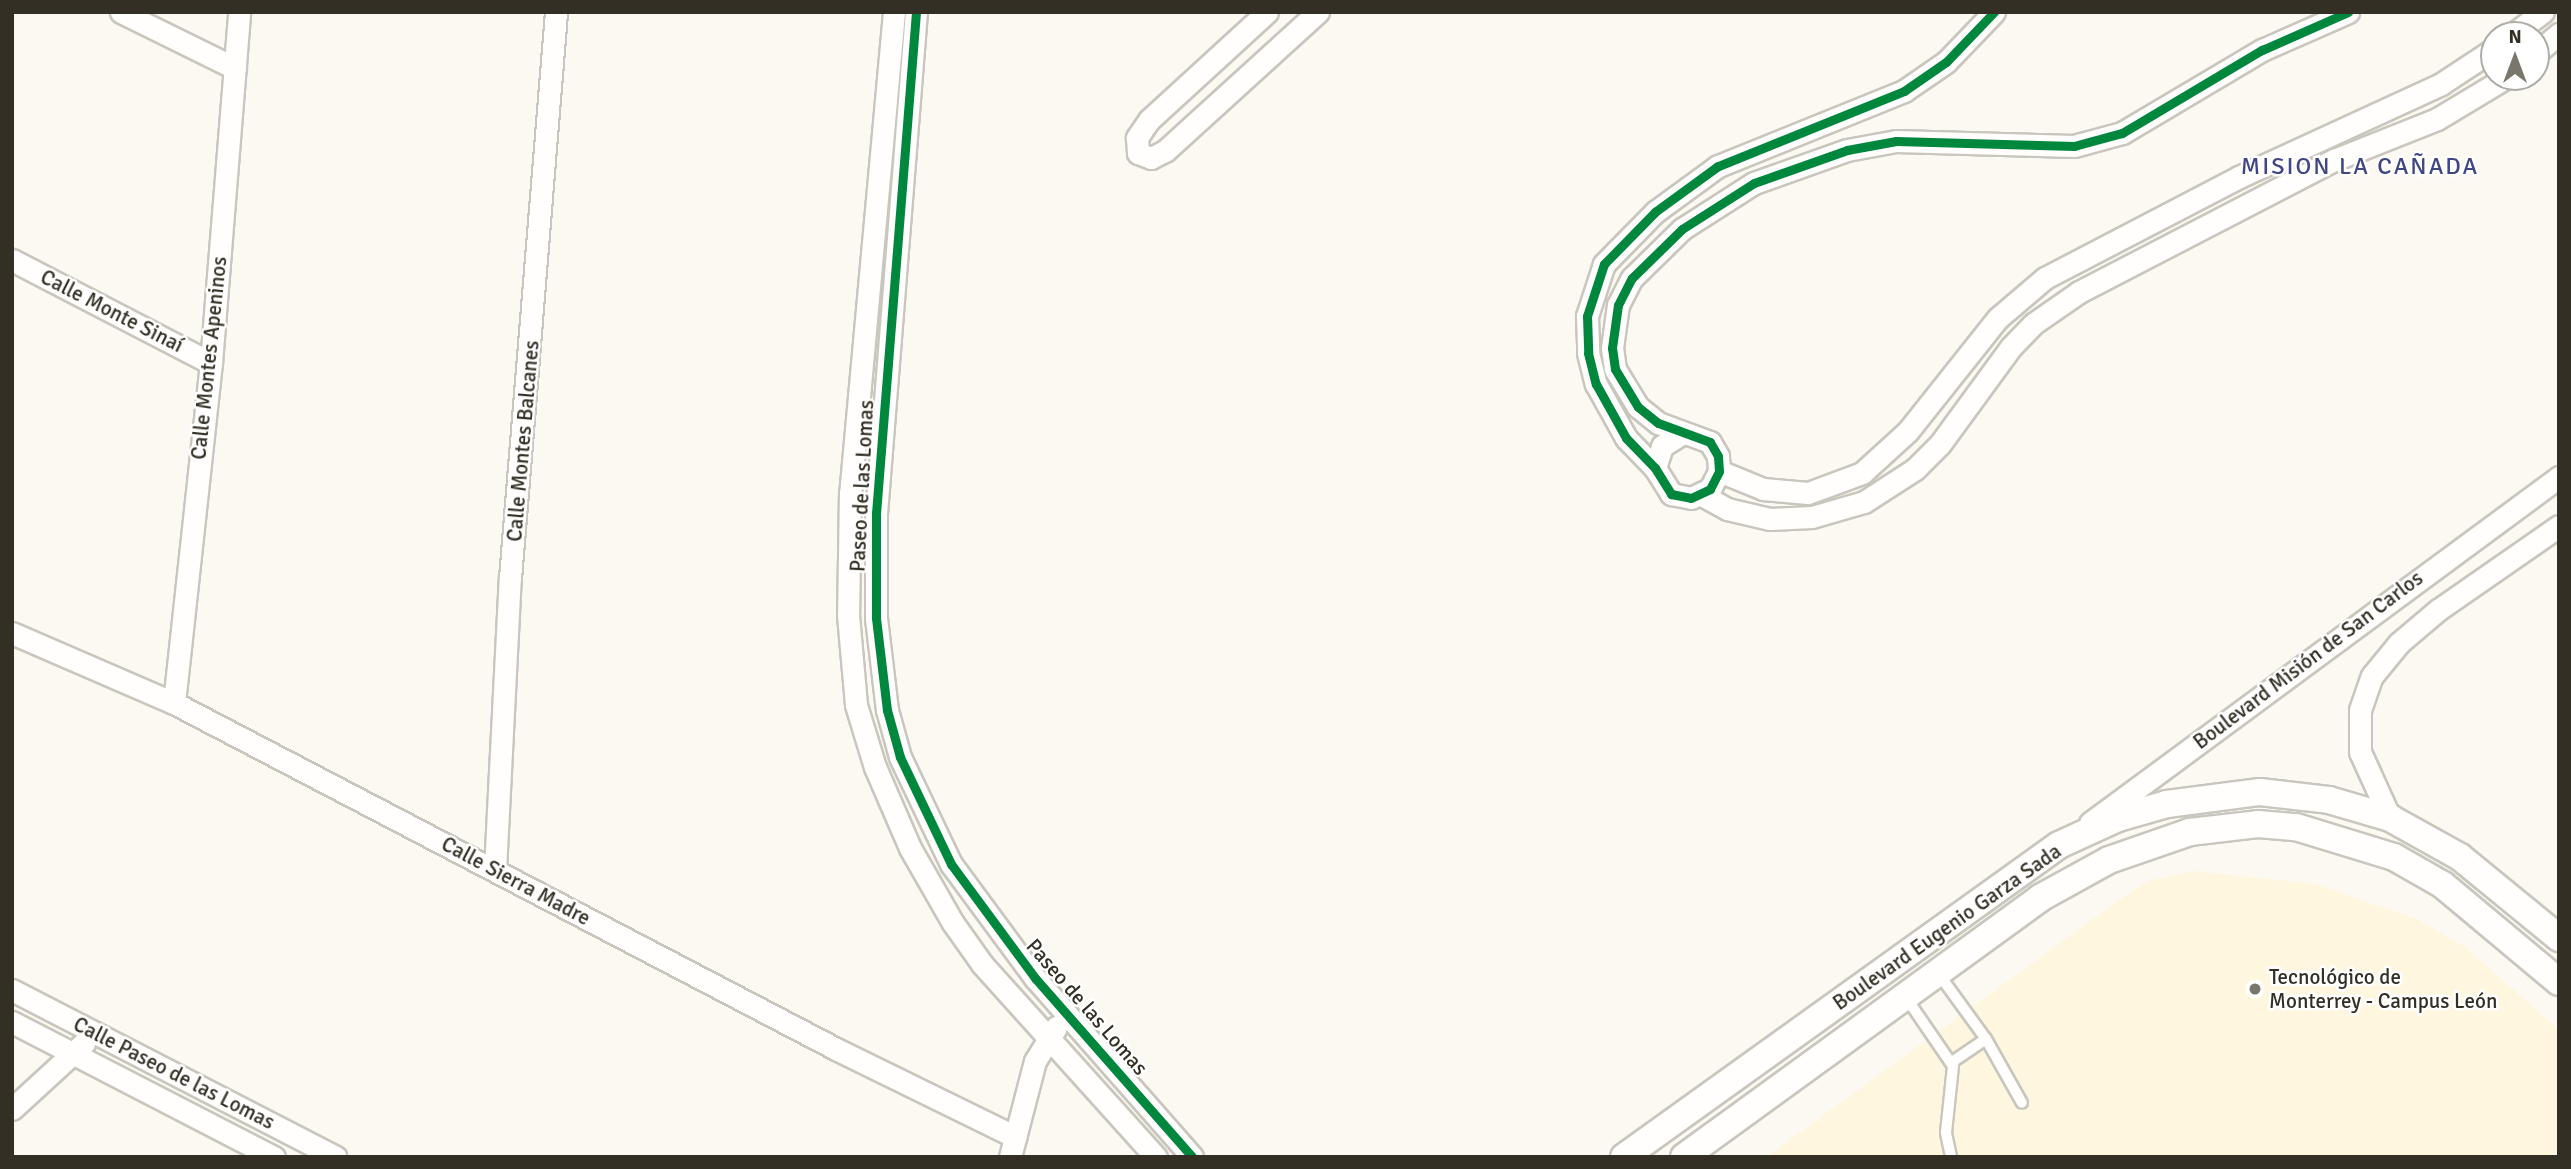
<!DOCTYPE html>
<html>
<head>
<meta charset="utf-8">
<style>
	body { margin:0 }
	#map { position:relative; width:2571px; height:1169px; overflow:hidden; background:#fcf9f2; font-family:Signika,sans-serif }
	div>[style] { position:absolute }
	.built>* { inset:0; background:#fef6de }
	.roads { filter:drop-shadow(2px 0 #c9c6bd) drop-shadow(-2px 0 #c9c6bd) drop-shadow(0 2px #c9c6bd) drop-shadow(0 -2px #c9c6bd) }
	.service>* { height:10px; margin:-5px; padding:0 5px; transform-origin:5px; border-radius:5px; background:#fffefd }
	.minor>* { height:21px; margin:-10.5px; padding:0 10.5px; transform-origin:10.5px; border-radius:10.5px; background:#fffefd }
	.tertiary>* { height:26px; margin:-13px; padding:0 13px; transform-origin:13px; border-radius:13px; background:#fffefd }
	.cycleway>* { height:9px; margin:-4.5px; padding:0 4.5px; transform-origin:4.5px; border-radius:4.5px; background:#00873e }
	.dots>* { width:19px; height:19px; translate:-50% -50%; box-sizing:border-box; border:4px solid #fff; border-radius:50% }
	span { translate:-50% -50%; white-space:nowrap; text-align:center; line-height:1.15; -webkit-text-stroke:5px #fff; paint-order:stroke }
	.street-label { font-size:21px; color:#332f24 }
	.poi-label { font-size:21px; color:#332f24 }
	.left { translate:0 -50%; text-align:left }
	.quarter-label { font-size:24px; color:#404683; letter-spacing:2px }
	.frame { position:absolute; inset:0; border:14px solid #332f24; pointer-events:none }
	.north { position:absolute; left:2480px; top:21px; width:70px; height:70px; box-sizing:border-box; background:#fff; border:2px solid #adaca7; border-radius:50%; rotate:0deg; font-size:19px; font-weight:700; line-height:28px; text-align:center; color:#332f24 }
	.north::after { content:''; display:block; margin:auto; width:24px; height:32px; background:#79766c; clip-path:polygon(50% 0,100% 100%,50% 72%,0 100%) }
</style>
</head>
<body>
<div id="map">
	<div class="built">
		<div style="clip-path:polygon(2193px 871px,2315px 884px,2417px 919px,2465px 947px,2559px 1030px,2559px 1157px,1766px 1157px,2119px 900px,2148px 881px)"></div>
	</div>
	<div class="roads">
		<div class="service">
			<div style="left:1938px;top:973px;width:82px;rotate:54deg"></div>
			<div style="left:1986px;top:1039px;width:73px;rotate:60.6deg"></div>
			<div style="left:1905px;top:996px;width:85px;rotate:55.6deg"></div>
			<div style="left:1953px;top:1066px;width:67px;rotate:96deg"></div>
			<div style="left:1946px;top:1133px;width:25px;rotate:78deg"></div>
			<div style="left:1952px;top:1062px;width:41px;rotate:-34.1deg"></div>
		</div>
		<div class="minor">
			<div style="left:121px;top:12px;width:127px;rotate:26.2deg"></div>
			<div style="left:894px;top:12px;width:482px;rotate:95.2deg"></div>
			<div style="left:850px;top:492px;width:123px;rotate:90.9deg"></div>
			<div style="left:848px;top:615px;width:90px;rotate:84.9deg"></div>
			<div style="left:856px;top:705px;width:65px;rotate:73deg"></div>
			<div style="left:875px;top:767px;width:88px;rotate:66.6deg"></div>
			<div style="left:910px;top:848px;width:86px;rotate:60.2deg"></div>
			<div style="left:953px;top:923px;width:50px;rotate:54.7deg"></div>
			<div style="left:982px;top:964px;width:260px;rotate:48deg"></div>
			<div style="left:916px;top:12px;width:503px;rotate:94.56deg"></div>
			<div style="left:876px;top:513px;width:105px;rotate:90deg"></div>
			<div style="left:876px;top:618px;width:93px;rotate:83.2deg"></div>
			<div style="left:887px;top:710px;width:49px;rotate:74.5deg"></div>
			<div style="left:900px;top:757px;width:119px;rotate:64.5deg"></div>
			<div style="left:951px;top:864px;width:142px;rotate:53.6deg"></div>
			<div style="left:1035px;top:978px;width:238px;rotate:48.7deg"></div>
			<div style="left:1267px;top:12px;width:160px;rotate:137.5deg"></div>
			<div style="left:1149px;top:120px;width:22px;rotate:124deg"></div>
			<div style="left:1137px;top:138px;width:15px;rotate:86deg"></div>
			<div style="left:1138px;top:153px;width:14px;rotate:21deg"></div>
			<div style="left:1151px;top:158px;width:16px;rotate:-27deg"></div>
			<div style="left:1165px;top:151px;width:207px;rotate:-42.3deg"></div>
			<div style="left:1994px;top:12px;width:69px;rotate:133.8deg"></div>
			<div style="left:1946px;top:62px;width:51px;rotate:145.4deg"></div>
			<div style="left:1904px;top:91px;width:201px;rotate:158deg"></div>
			<div style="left:1718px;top:166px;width:78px;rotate:143.9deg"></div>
			<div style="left:1655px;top:212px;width:73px;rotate:134.4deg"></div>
			<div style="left:1604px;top:264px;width:55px;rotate:108.1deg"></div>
			<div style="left:1587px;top:316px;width:37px;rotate:88deg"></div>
			<div style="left:1588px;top:353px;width:32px;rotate:76deg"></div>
			<div style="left:1596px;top:384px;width:62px;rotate:60.9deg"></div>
			<div style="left:1626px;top:438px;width:42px;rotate:46deg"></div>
			<div style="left:1655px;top:468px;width:31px;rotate:58deg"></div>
			<div style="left:1671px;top:494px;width:20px;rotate:11deg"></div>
			<div style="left:1691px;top:498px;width:21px;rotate:-25deg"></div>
			<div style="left:1710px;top:489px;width:20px;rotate:-63deg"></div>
			<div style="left:1719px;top:471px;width:15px;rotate:-94deg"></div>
			<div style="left:1718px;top:456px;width:16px;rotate:-120deg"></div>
			<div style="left:1710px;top:442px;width:55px;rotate:-159.9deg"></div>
			<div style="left:1658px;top:423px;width:26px;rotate:-141deg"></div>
			<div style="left:1638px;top:407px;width:44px;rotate:-121.2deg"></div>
			<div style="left:1615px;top:369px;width:21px;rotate:-98deg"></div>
			<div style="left:1612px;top:348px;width:43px;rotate:-82.1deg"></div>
			<div style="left:1618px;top:305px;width:30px;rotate:-63deg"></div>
			<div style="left:1632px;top:278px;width:70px;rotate:-44.4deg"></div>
			<div style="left:1682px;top:229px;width:85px;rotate:-32.6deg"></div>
			<div style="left:1754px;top:183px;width:99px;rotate:-19.5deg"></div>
			<div style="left:1847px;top:150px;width:50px;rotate:-10.4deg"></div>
			<div style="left:1896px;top:141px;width:178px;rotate:1.6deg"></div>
			<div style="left:2074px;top:146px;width:50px;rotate:-15.2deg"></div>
			<div style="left:2122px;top:133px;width:163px;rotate:-30.7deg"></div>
			<div style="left:2262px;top:50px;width:94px;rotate:-23.8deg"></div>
			<div style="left:2512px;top:35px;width:39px;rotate:-37deg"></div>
			<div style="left:2536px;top:53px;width:30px;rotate:-40deg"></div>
			<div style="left:12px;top:260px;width:224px;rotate:27.4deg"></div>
			<div style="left:1655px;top:468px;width:23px;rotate:-72deg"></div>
			<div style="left:1662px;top:446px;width:22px;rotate:-32deg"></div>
			<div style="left:1719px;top:471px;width:48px;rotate:22.2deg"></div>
			<div style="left:1763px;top:489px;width:45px;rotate:5.1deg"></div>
			<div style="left:1808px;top:493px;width:58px;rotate:-20.3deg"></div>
			<div style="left:1862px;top:473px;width:62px;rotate:-42.4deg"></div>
			<div style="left:1908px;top:431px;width:144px;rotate:-51.5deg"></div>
			<div style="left:1998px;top:318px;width:62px;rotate:-40.4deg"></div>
			<div style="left:2045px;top:278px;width:219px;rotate:-27.5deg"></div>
			<div style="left:2239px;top:177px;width:222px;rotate:-24.7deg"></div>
			<div style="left:2441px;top:84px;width:64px;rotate:-33.4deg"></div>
			<div style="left:1702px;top:495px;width:29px;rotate:29deg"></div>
			<div style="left:1727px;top:509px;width:44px;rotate:13.1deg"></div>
			<div style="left:1770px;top:519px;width:42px;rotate:-2.7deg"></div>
			<div style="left:1812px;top:517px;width:54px;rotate:-16.1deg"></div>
			<div style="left:1864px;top:502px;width:61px;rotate:-32.9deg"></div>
			<div style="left:1915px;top:469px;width:35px;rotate:-45deg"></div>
			<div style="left:1940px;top:444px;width:120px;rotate:-53.8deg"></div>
			<div style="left:2011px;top:347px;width:32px;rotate:-46deg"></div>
			<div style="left:2033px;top:324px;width:56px;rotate:-34.8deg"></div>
			<div style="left:2079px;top:292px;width:287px;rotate:-27.4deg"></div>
			<div style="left:2334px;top:160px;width:111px;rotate:-21.7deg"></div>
			<div style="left:2437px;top:119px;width:82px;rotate:-31deg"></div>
			<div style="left:12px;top:633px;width:176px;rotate:23.4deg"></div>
			<div style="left:174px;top:703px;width:747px;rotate:27.59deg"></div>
			<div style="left:836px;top:1049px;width:200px;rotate:26.1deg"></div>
			<div style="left:174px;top:703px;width:342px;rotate:-83.8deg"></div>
			<div style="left:211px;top:363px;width:352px;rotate:-85.4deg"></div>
			<div style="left:2390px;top:818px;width:72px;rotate:-114.4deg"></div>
			<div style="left:2360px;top:752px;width:42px;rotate:-90deg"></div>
			<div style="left:2360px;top:710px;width:36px;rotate:-71deg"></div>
			<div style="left:2372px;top:676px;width:43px;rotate:-50.7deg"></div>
			<div style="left:2399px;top:643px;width:51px;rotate:-40.2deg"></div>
			<div style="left:2438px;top:610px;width:147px;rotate:-34.8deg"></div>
			<div style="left:2090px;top:823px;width:583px;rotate:-36.42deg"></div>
			<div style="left:495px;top:870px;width:292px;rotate:-87.1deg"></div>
			<div style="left:510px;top:578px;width:568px;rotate:-85.35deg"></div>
			<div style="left:12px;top:990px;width:364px;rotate:27.3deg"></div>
			<div style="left:12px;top:1022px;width:295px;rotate:27.3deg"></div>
			<div style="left:12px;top:1109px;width:98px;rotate:-42.5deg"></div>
			<div style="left:1010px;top:1157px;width:99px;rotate:-75.4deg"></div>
			<div style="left:1035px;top:1061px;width:40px;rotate:-58deg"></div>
		</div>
		<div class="tertiary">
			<div style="left:1624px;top:1157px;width:535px;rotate:-35.65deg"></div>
			<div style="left:2059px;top:845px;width:65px;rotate:-24.6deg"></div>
			<div style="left:2118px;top:818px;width:51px;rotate:-15.9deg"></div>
			<div style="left:2167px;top:804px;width:94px;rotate:-7.4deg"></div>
			<div style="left:2260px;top:792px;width:69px;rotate:6.6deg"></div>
			<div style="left:2329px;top:800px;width:64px;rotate:16.4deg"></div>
			<div style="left:2390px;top:818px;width:80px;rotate:29.1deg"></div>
			<div style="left:2460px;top:857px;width:128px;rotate:39.3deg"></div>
			<div style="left:1684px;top:1157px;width:440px;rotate:-36deg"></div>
			<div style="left:2040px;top:898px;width:79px;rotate:-28.8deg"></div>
			<div style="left:2109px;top:860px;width:86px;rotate:-19.1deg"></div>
			<div style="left:2190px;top:832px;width:68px;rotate:-6.7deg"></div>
			<div style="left:2258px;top:824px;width:38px;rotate:5deg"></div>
			<div style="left:2296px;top:827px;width:102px;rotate:17deg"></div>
			<div style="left:2394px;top:857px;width:56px;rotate:29.7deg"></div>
			<div style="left:2443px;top:885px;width:151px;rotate:39.9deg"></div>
		</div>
	</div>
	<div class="cycleway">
		<div style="left:916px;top:12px;width:503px;rotate:94.56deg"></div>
		<div style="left:876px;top:513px;width:105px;rotate:90deg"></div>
		<div style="left:876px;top:618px;width:93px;rotate:83.2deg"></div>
		<div style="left:887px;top:710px;width:49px;rotate:74.5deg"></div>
		<div style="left:900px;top:757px;width:119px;rotate:64.5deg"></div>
		<div style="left:951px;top:864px;width:142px;rotate:53.6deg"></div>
		<div style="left:1035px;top:978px;width:238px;rotate:48.7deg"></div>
		<div style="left:1994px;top:12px;width:69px;rotate:133.8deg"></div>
		<div style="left:1946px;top:62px;width:51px;rotate:145.4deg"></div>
		<div style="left:1904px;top:91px;width:201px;rotate:158deg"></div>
		<div style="left:1718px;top:166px;width:78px;rotate:143.9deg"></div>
		<div style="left:1655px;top:212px;width:73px;rotate:134.4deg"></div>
		<div style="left:1604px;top:264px;width:55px;rotate:108.1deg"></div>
		<div style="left:1587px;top:316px;width:37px;rotate:88deg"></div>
		<div style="left:1588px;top:353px;width:32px;rotate:76deg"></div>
		<div style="left:1596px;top:384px;width:62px;rotate:60.9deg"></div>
		<div style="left:1626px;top:438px;width:42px;rotate:46deg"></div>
		<div style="left:1655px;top:468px;width:31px;rotate:58deg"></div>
		<div style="left:1671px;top:494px;width:20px;rotate:11deg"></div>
		<div style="left:1691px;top:498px;width:21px;rotate:-25deg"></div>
		<div style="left:1710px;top:489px;width:20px;rotate:-63deg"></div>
		<div style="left:1719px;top:471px;width:15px;rotate:-94deg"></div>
		<div style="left:1718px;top:456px;width:16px;rotate:-120deg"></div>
		<div style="left:1710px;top:442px;width:55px;rotate:-159.9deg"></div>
		<div style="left:1658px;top:423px;width:26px;rotate:-141deg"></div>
		<div style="left:1638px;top:407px;width:44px;rotate:-121.2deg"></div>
		<div style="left:1615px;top:369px;width:21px;rotate:-98deg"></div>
		<div style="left:1612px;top:348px;width:43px;rotate:-82.1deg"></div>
		<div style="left:1618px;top:305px;width:30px;rotate:-63deg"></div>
		<div style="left:1632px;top:278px;width:70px;rotate:-44.4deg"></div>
		<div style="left:1682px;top:229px;width:85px;rotate:-32.6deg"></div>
		<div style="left:1754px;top:183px;width:99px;rotate:-19.5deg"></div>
		<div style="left:1847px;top:150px;width:50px;rotate:-10.4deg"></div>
		<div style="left:1896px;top:141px;width:178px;rotate:1.6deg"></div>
		<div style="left:2074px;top:146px;width:50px;rotate:-15.2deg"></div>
		<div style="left:2122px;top:133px;width:163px;rotate:-30.7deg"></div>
		<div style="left:2262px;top:50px;width:94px;rotate:-23.8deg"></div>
	</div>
	<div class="dots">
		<div style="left:2255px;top:989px;background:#79766c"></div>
	</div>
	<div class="street-label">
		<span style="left:112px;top:311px;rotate:27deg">Calle Monte Sinaí</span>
		<span style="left:209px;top:358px;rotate:-84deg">Calle Montes Apeninos</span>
		<span style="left:523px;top:441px;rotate:-85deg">Calle Montes Balcanes</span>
		<span style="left:862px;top:486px;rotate:-87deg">Paseo de las Lomas</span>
		<span style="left:2308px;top:660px;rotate:-37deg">Boulevard Misión de San Carlos</span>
		<span style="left:516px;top:881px;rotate:28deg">Calle Sierra Madre</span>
		<span style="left:1947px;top:927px;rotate:-35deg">Boulevard Eugenio Garza Sada</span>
		<span style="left:1087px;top:1007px;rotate:49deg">Paseo de las Lomas</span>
		<span style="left:174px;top:1073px;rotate:27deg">Calle Paseo de las Lomas</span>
	</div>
	<div class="poi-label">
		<span class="left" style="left:2269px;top:989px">Tecnológico de<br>Monterrey - Campus León</span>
	</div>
	<div class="quarter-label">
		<span style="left:2360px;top:167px">MISION LA CAÑADA</span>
	</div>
	<div class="frame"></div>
	<div class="north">N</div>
</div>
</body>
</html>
